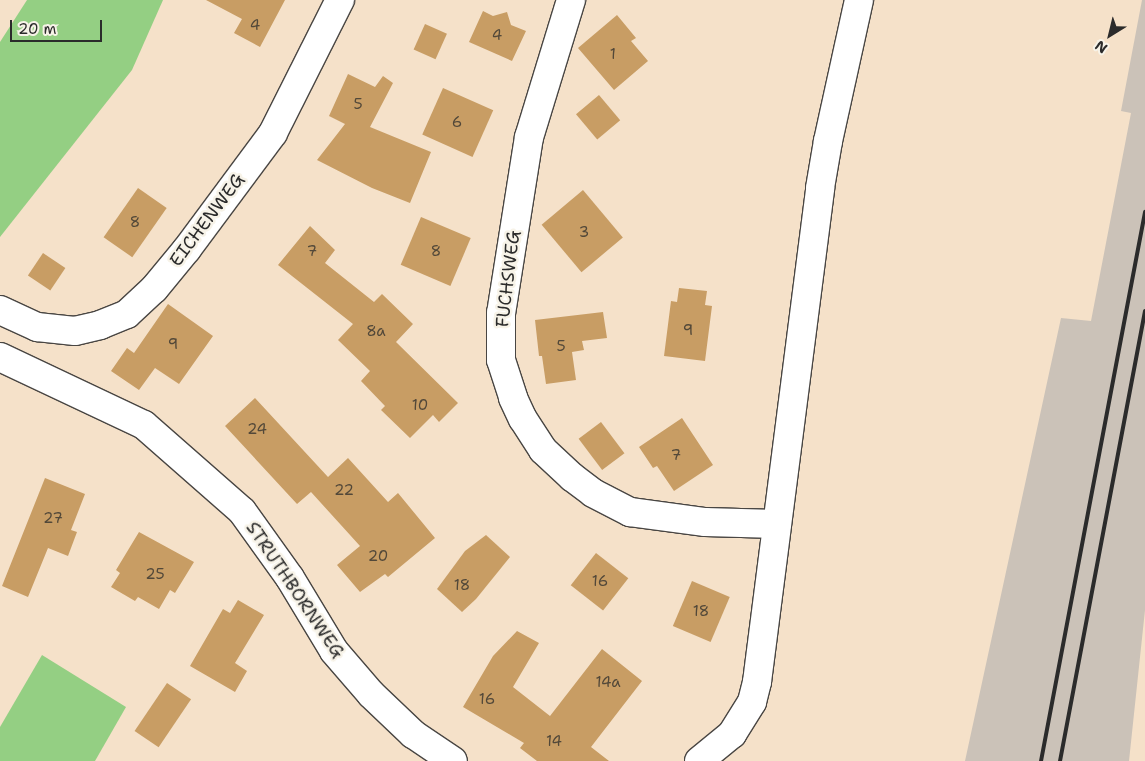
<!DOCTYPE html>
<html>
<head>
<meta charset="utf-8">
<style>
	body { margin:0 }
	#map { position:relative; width:1145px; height:761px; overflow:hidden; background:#f5e1c9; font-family:"Shantell Sans",sans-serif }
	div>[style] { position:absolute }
	.industrial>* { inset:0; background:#cbc2b8 }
	.green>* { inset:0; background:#94cf83 }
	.building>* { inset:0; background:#c89d64; transform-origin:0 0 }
	.roads { filter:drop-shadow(1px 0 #494643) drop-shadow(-1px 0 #494643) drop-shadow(0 1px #494643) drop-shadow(0 -1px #494643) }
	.street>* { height:28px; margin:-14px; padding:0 14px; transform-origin:14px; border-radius:14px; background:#fff }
	.rail>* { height:4px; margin:-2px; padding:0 2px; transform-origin:2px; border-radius:2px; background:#2b2b2b }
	span { translate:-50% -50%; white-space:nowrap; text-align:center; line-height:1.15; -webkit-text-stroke:5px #f7f3e8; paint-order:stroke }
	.number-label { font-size:15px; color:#524839 }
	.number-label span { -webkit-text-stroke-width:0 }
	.street-label { font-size:18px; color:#2b2b2b }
	.north { position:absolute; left:1085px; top:10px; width:50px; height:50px; -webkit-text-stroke:4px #f7f3e8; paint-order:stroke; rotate:216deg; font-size:14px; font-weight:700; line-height:20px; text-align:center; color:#2b2b2b }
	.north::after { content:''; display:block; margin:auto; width:18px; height:22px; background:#2b2b2b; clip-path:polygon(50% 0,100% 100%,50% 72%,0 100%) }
	.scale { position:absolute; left:10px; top:20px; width:92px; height:22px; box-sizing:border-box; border:2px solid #2b2b2b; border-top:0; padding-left:6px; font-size:15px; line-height:18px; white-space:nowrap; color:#2b2b2b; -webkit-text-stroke:4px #f7f3e8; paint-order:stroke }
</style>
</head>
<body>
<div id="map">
	<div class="industrial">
		<div style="clip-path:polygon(1142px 0,1145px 0,1145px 610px,1129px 761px,965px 761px,1061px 318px,1091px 321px,1131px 113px,1121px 111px)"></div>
	</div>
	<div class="green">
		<div style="clip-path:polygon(27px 0,163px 0,132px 70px,0 237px,0 42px)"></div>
		<div style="clip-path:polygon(42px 655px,126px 707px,95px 761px,0 761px,0 727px)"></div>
	</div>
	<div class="building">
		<div style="clip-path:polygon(206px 0,285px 0,260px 47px,234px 33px,242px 19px)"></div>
		<div style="clip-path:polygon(483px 11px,493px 16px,507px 12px,511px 25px,526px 31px,512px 61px,469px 42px)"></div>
		<div style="clip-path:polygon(617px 15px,636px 38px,631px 41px,648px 61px,614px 90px,578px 48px)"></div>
		<div style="left:425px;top:24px;width:24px;height:28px;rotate:24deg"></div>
		<div style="clip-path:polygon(348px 74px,375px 87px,383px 76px,393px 83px,370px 127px,431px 152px,410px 203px,372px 188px,317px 160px,345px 124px,329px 116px)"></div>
		<div style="left:443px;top:88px;width:55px;height:51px;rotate:24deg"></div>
		<div style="left:599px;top:95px;width:33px;height:30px;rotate:50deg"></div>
		<div style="left:138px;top:188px;width:35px;height:60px;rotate:35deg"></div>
		<div style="left:583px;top:190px;width:62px;height:54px;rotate:50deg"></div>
		<div style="left:421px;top:217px;width:54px;height:52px;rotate:23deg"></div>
		<div style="clip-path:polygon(310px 226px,335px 250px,325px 263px,374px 302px,382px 294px,413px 324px,396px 342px,458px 403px,439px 422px,433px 415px,410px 438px,381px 410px,385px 406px,361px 381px,370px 371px,338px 340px,353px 324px,278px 265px)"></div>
		<div style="left:43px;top:253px;width:27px;height:27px;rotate:34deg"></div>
		<div style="clip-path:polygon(679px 288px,707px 291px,705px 305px,712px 306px,705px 361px,664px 356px,671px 301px,677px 302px)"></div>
		<div style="clip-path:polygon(168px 304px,213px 336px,179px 384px,155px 368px,139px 390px,111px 371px,127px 348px,134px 353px)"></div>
		<div style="clip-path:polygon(603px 312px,607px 338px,582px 341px,584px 350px,572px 352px,576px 380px,546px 384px,542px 356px,539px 356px,535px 320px)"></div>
		<div style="clip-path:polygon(255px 398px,328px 477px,348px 458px,388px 502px,398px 493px,435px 538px,388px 577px,385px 574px,360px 592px,337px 565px,360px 546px,311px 492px,297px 504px,225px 426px)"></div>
		<div style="clip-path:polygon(682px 418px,713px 465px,674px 491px,657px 466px,653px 468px,639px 447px)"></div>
		<div style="left:601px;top:422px;width:39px;height:28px;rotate:53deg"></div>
		<div style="clip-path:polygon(45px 478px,85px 494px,71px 530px,77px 532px,68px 556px,48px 548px,28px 597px,2px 586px)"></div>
		<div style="clip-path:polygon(139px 532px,194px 562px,175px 593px,170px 590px,159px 609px,138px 597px,135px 601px,111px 587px,120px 573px,116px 570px)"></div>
		<div style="clip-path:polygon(486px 535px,510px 557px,476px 599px,462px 612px,437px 589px,465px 551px)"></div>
		<div style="left:596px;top:553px;width:41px;height:41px;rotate:38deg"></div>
		<div style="left:692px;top:581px;width:41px;height:49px;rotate:23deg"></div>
		<div style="clip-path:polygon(238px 600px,264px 615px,235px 663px,247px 671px,235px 692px,190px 666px,223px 609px,230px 613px)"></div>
		<div style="clip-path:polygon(517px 631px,539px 643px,513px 687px,550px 716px,602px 649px,642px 681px,591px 747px,609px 761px,537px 761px,520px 748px,524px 743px,463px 707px,493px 656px)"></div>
		<div style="left:167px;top:683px;width:29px;height:58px;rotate:34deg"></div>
	</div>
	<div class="roads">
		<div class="street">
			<div style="left:571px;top:0;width:143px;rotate:107deg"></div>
			<div style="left:529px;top:137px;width:178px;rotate:99deg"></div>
			<div style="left:501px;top:313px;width:47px;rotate:90deg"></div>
			<div style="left:501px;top:360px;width:40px;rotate:72deg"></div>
			<div style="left:513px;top:398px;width:23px;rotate:65deg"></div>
			<div style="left:523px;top:419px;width:37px;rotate:57deg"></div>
			<div style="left:543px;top:450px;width:40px;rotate:43deg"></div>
			<div style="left:572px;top:477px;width:26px;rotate:37deg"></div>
			<div style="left:593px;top:493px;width:42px;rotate:27.2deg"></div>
			<div style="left:630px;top:512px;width:76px;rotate:7.6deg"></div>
			<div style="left:705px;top:522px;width:72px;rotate:1.6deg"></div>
			<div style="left:0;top:310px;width:41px;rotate:24.7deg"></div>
			<div style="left:37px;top:327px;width:38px;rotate:6deg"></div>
			<div style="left:75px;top:331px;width:26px;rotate:-13deg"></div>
			<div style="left:100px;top:325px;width:29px;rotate:-22deg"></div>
			<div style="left:127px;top:314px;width:37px;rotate:-43deg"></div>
			<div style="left:154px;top:289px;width:52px;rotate:-50.5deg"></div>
			<div style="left:187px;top:249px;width:144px;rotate:-53.4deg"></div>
			<div style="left:273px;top:133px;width:149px;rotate:-63.3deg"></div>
			<div style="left:0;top:357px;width:159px;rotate:25.3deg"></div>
			<div style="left:144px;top:425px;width:130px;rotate:41.3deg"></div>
			<div style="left:242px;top:511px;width:82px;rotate:54.4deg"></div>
			<div style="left:290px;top:578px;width:85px;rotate:58.9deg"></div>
			<div style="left:334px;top:651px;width:57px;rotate:49.3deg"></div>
			<div style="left:371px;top:694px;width:58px;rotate:43.6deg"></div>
			<div style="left:413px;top:734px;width:48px;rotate:34deg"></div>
			<div style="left:699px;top:761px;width:43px;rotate:-39.3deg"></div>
			<div style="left:732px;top:734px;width:38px;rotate:-58deg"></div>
			<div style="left:752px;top:702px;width:21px;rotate:-76deg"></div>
			<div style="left:757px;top:682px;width:498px;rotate:-82.7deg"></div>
			<div style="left:820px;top:188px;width:48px;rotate:-80.3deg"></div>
			<div style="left:828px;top:141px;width:144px;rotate:-77.6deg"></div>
		</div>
	</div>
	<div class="rail">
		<div style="left:1041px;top:761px;width:559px;rotate:-79.27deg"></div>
		<div style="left:1060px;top:761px;width:458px;rotate:-79.3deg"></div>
	</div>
	<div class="number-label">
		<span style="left:255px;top:26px">4</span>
		<span style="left:497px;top:36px">4</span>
		<span style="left:613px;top:55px">1</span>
		<span style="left:358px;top:105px">5</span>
		<span style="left:457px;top:123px">6</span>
		<span style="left:135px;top:223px">8</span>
		<span style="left:584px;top:233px">3</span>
		<span style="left:312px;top:252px">7</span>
		<span style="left:436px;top:252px">8</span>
		<span style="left:688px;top:331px">9</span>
		<span style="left:376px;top:332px">8a</span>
		<span style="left:173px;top:345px">9</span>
		<span style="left:561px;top:347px">5</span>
		<span style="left:420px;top:406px">10</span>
		<span style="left:257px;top:430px">24</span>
		<span style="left:676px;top:456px">7</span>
		<span style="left:344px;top:491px">22</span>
		<span style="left:53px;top:519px">27</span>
		<span style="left:378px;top:557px">20</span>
		<span style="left:155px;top:575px">25</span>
		<span style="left:600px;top:582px">16</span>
		<span style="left:462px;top:586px">18</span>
		<span style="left:701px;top:612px">18</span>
		<span style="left:608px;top:683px">14a</span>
		<span style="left:487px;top:700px">16</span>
		<span style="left:554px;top:742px">14</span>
	</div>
	<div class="street-label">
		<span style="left:207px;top:220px;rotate:-53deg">EICHENWEG</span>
		<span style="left:508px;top:279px;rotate:-83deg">FUCHSWEG</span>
		<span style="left:295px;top:590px;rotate:56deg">STRUTHBORNWEG</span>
	</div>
	<div class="north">N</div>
	<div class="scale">20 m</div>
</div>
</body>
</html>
